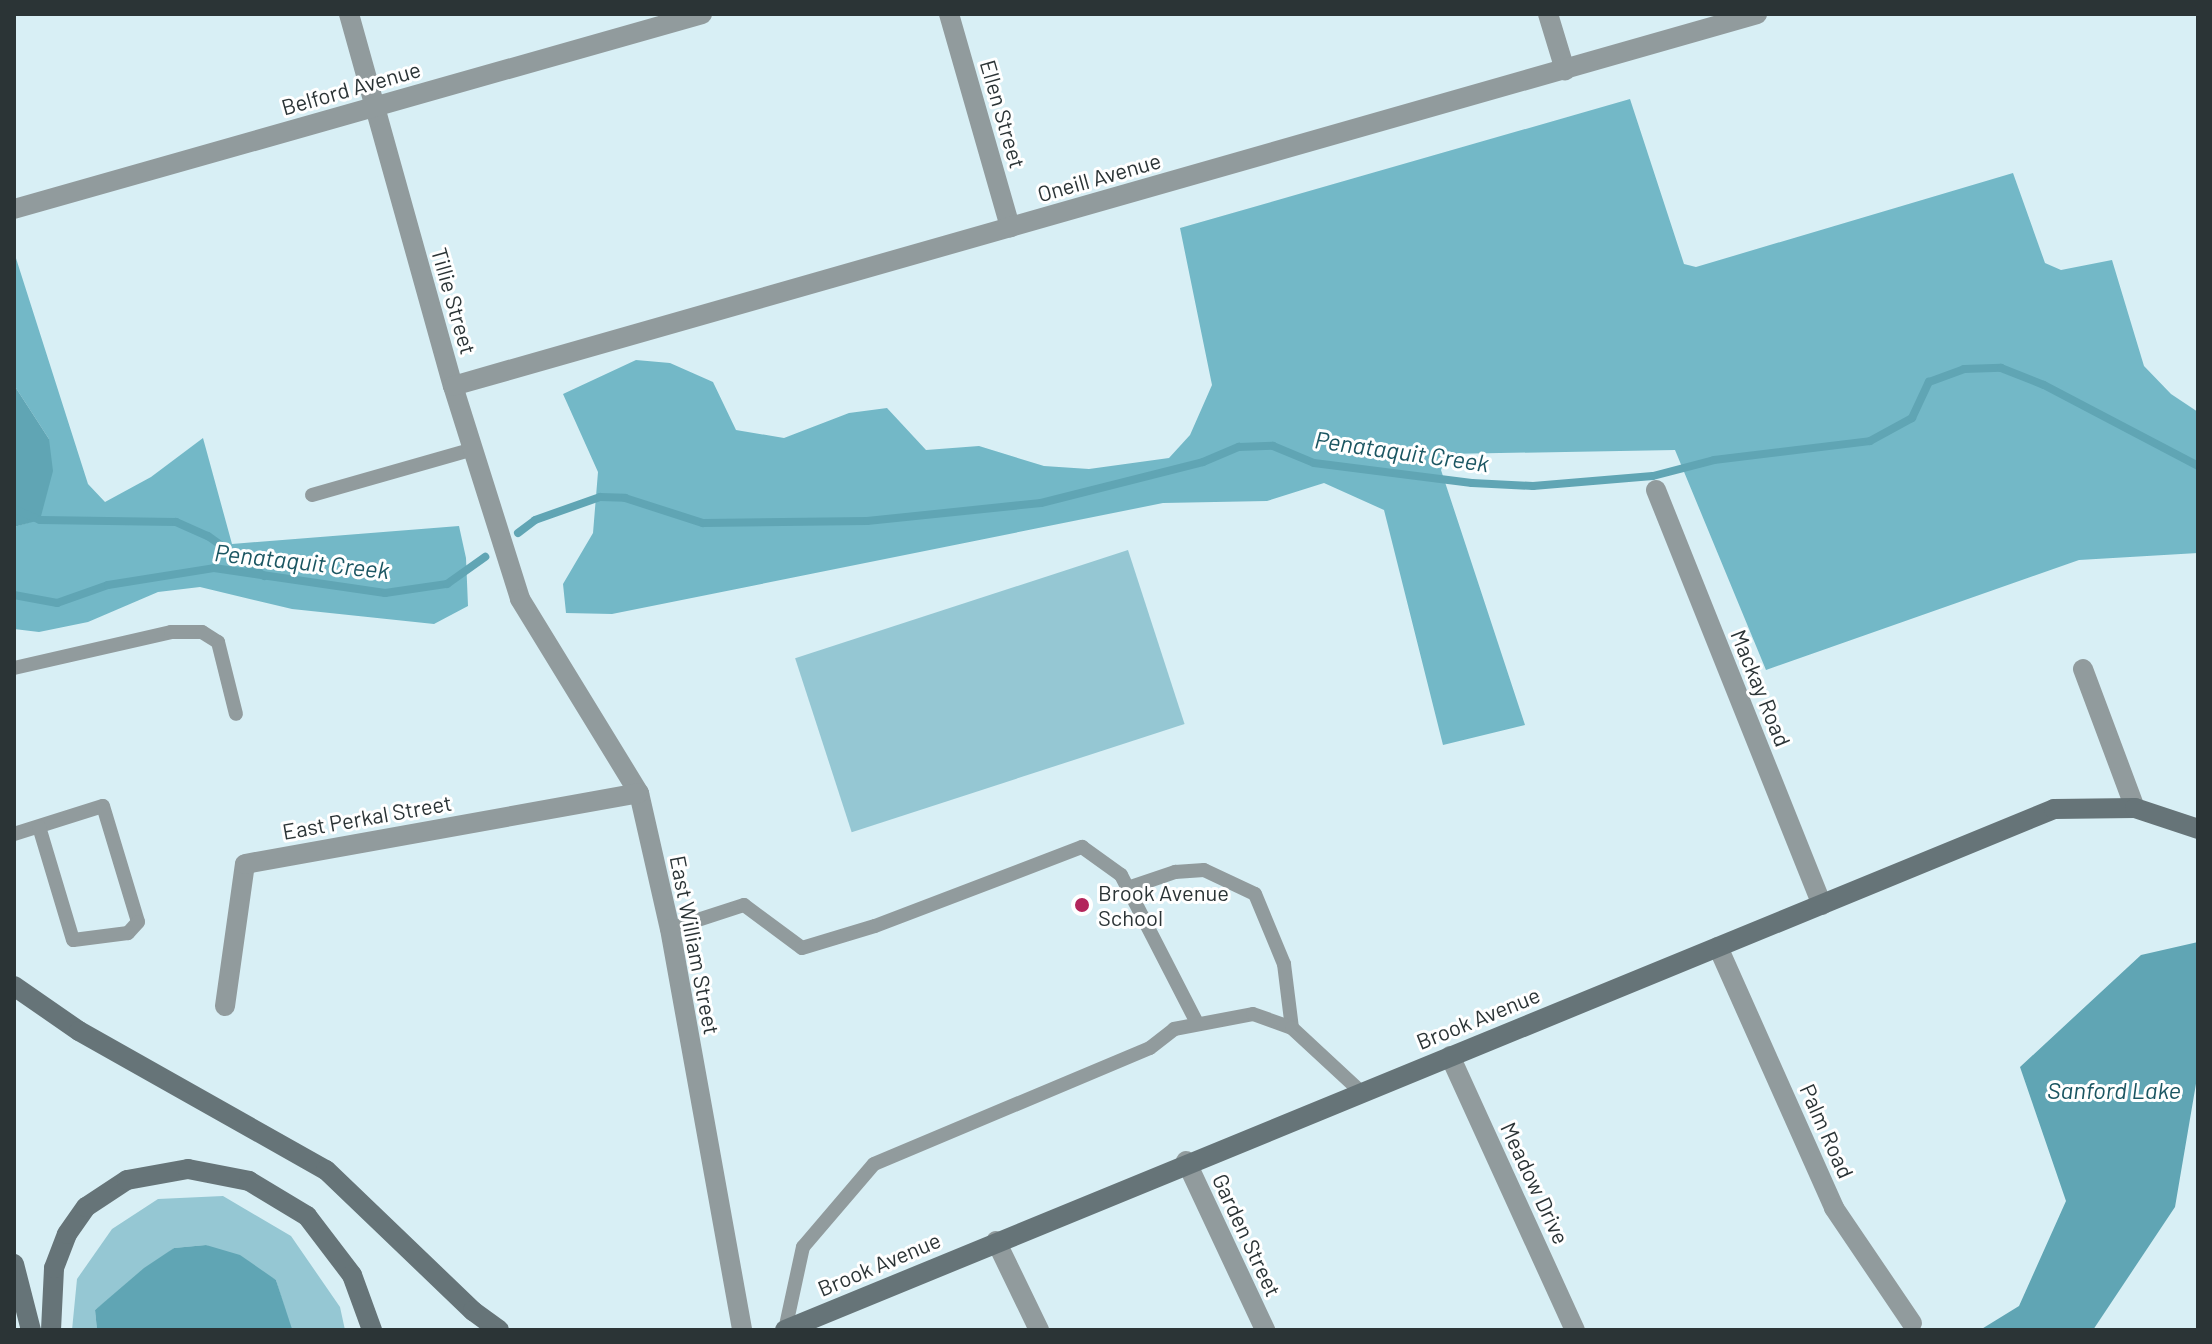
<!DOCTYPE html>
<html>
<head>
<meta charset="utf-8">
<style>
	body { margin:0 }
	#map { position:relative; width:2212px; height:1344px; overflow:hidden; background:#d8eff5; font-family:Barlow,sans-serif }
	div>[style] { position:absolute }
	.green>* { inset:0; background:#95c7d3; transform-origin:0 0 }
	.forest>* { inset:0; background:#73b8c7 }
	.water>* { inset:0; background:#60a5b4 }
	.stream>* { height:8px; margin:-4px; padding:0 4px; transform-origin:4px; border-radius:4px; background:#60a5b4 }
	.lane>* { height:14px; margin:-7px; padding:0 7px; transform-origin:7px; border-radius:7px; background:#919b9d }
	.street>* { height:20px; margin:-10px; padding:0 10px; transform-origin:10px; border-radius:10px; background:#919b9d }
	.secondary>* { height:20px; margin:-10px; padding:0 10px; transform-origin:10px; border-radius:10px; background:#667478 }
	.dots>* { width:22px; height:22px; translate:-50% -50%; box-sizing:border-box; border:4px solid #fff; border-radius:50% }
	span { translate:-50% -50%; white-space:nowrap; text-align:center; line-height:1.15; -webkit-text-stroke:6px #fff; paint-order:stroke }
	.street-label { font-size:22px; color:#2b3436 }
	.poi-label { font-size:22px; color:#2b3436 }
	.left { translate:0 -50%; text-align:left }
	.water-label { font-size:24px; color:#1b5662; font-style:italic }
	.frame { position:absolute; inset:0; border:16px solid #2b3436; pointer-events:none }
</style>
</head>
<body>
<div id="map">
	<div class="green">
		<div style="left:1128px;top:550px;width:183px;height:350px;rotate:72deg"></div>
		<div style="clip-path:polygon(223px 1196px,291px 1236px,340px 1307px,345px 1330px,291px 1330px,276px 1280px,206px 1245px,174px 1248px,95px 1310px,97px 1330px,72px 1330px,77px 1279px,112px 1229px,158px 1199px)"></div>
	</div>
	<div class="forest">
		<div style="clip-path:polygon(1630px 99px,1684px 264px,1696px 267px,2013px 173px,2045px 263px,2061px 270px,2112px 260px,2144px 366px,2171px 394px,2198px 412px,2198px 553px,2079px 560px,1766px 670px,1675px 450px,1447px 454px,1441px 470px,1525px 725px,1443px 745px,1384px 510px,1324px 483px,1267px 501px,1163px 503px,612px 614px,566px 613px,563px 584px,593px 533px,598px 472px,563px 394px,636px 360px,670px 363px,713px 382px,736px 430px,784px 438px,849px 413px,887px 408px,926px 450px,979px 446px,1044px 466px,1089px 469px,1169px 458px,1190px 435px,1212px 385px,1180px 228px)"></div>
		<div style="clip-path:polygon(14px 252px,88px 484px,105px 502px,151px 477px,203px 438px,232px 544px,459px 526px,466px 558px,468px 606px,434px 624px,292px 609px,200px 587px,158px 592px,88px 622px,39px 632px,14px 629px,14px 527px,40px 519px,49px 439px,14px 385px)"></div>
	</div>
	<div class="water">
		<div style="clip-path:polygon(14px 385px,49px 439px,53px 471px,40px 520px,14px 527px)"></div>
		<div style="clip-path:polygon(2198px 942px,2198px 1072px,2175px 1207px,2093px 1330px,1980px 1330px,2019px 1306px,2066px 1201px,2020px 1067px,2141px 955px)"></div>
		<div style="clip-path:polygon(206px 1245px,240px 1255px,276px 1280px,292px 1329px,97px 1330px,95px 1310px,144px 1268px,174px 1248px)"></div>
	</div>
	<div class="stream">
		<div style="left:14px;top:509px;width:28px;rotate:23deg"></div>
		<div style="left:40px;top:520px;width:136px;rotate:0.8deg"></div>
		<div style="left:176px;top:522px;width:35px;rotate:24deg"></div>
		<div style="left:208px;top:536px;width:69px;rotate:35.5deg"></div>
		<div style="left:518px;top:533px;width:21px;rotate:-37deg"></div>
		<div style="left:535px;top:520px;width:69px;rotate:-19.5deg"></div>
		<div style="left:600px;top:497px;width:25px;rotate:2deg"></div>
		<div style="left:625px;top:498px;width:82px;rotate:17.8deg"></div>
		<div style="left:703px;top:523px;width:164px;rotate:-0.7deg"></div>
		<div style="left:867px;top:521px;width:175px;rotate:-5.9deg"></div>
		<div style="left:1041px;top:503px;width:167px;rotate:-14.2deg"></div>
		<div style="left:1203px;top:462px;width:39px;rotate:-23deg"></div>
		<div style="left:1239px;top:447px;width:34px;rotate:-2deg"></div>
		<div style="left:1273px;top:446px;width:44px;rotate:22.5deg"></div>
		<div style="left:1314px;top:463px;width:159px;rotate:7.2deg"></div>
		<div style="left:1472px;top:483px;width:61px;rotate:2.8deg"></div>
		<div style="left:1533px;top:486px;width:120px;rotate:-4.8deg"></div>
		<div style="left:1653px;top:476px;width:63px;rotate:-14.7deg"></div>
		<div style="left:1714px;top:460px;width:157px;rotate:-6.9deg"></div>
		<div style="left:1870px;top:441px;width:48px;rotate:-28.7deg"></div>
		<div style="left:1912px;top:418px;width:40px;rotate:-65deg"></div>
		<div style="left:1929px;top:382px;width:37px;rotate:-20deg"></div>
		<div style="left:1964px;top:369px;width:37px;rotate:-2deg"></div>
		<div style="left:2001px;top:368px;width:46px;rotate:21.6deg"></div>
		<div style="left:2044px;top:385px;width:174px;rotate:27.7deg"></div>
		<div style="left:14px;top:595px;width:44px;rotate:10.5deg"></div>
		<div style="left:57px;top:603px;width:54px;rotate:-19.4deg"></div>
		<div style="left:108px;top:585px;width:107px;rotate:-9.1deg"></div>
		<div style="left:214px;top:568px;width:173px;rotate:8.3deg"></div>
		<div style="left:385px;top:593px;width:63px;rotate:-8.3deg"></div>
		<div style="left:447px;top:584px;width:47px;rotate:-35.4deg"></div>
	</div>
	<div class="lane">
		<div style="left:312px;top:495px;width:167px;rotate:-15.9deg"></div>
		<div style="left:14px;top:668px;width:161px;rotate:-12.9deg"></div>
		<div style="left:171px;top:632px;width:31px"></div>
		<div style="left:202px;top:632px;width:19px;rotate:32deg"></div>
		<div style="left:218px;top:642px;width:74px;rotate:76deg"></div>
		<div style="left:14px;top:834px;width:93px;rotate:-17.5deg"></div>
		<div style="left:103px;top:806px;width:121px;rotate:73.2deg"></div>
		<div style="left:138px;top:922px;width:15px;rotate:132deg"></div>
		<div style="left:128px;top:933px;width:55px;rotate:172.7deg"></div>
		<div style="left:73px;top:940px;width:118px;rotate:-106.7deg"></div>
		<div style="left:1128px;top:888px;width:50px;rotate:-18.8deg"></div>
		<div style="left:1175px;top:872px;width:29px;rotate:-4deg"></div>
		<div style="left:1204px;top:870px;width:56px;rotate:25.2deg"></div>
		<div style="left:1255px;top:894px;width:76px;rotate:67.5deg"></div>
		<div style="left:1284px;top:964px;width:64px;rotate:82.9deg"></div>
		<div style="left:670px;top:929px;width:78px;rotate:-18deg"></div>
		<div style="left:744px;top:905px;width:72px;rotate:36.6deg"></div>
		<div style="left:802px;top:948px;width:76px;rotate:-16.8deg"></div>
		<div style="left:875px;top:926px;width:222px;rotate:-20.9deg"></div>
		<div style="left:1082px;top:847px;width:48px;rotate:35.7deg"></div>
		<div style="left:1121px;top:875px;width:164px;rotate:62.8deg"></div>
		<div style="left:785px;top:1330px;width:85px;rotate:-77.8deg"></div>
		<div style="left:803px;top:1247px;width:109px;rotate:-49.5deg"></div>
		<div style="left:874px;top:1164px;width:299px;rotate:-22.8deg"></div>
		<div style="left:1150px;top:1048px;width:31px;rotate:-38deg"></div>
		<div style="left:1174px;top:1029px;width:80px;rotate:-10.8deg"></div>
		<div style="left:1253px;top:1014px;width:41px;rotate:19.7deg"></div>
		<div style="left:1292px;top:1028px;width:94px;rotate:42.8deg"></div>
	</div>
	<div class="street">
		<div style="left:349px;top:14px;width:386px;rotate:74.4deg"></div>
		<div style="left:453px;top:386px;width:223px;rotate:72.5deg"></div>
		<div style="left:520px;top:599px;width:228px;rotate:58.5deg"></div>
		<div style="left:639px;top:793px;width:139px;rotate:77.2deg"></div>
		<div style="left:670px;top:929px;width:407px;rotate:79.8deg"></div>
		<div style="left:949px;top:14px;width:222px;rotate:74deg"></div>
		<div style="left:1548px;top:14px;width:59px;rotate:73.1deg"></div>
		<div style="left:14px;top:209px;width:715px;rotate:-15.82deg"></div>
		<div style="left:453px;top:386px;width:1356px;rotate:-15.92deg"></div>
		<div style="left:1656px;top:490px;width:447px;rotate:68.2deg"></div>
		<div style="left:2083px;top:669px;width:148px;rotate:69.5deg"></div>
		<div style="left:1718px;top:947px;width:286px;rotate:66deg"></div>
		<div style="left:1834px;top:1208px;width:139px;rotate:55.9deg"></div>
		<div style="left:225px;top:1006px;width:143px;rotate:-82deg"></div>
		<div style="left:245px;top:864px;width:400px;rotate:-10.2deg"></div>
		<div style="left:1450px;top:1056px;width:301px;rotate:65.5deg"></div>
		<div style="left:1186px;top:1161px;width:187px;rotate:64.9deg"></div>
		<div style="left:996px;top:1241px;width:99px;rotate:64.2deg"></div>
	</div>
	<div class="secondary">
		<div style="left:14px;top:986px;width:79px;rotate:34.7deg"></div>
		<div style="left:79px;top:1031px;width:283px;rotate:29.4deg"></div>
		<div style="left:326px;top:1170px;width:204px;rotate:43.8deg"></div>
		<div style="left:473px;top:1311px;width:32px;rotate:36deg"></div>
		<div style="left:14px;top:1264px;width:68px;rotate:75.6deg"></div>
		<div style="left:51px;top:1330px;width:62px;rotate:-87.2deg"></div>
		<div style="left:54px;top:1268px;width:36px;rotate:-69deg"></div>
		<div style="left:67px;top:1234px;width:33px;rotate:-55deg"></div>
		<div style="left:86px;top:1207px;width:49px;rotate:-33.4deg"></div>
		<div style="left:127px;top:1180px;width:62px;rotate:-10.2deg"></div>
		<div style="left:188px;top:1169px;width:62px;rotate:11.1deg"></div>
		<div style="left:249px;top:1181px;width:68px;rotate:31.1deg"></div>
		<div style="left:307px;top:1216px;width:74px;rotate:52.7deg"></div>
		<div style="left:352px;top:1275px;width:59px;rotate:70deg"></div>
		<div style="left:785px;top:1330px;width:1372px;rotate:-22.32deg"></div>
		<div style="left:2054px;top:809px;width:81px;rotate:-0.7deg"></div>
		<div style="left:2135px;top:808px;width:66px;rotate:18.4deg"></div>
	</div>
	<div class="dots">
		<div style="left:1082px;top:905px;background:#b3255b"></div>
	</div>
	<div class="street-label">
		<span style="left:351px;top:88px;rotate:-16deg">Belford Avenue</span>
		<span style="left:1003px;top:114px;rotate:74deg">Ellen Street</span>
		<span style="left:1099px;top:177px;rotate:-16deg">Oneill Avenue</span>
		<span style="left:454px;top:301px;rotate:74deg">Tillie Street</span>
		<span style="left:1761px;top:688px;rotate:68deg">Mackay Road</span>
		<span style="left:367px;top:817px;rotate:-10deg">East Perkal Street</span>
		<span style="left:695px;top:945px;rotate:79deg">East William Street</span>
		<span style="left:1478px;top:1018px;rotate:-22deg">Brook Avenue</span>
		<span style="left:1827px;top:1131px;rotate:66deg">Palm Road</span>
		<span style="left:1535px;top:1183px;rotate:65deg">Meadow Drive</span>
		<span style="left:1247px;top:1235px;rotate:65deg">Garden Street</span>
		<span style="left:879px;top:1264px;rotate:-23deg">Brook Avenue</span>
	</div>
	<div class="poi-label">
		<span class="left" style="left:1098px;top:905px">Brook Avenue<br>School</span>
	</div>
	<div class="water-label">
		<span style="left:1402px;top:451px;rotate:8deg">Penataquit Creek</span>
		<span style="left:302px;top:561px;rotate:6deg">Penataquit Creek</span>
		<span style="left:2114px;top:1090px">Sanford Lake</span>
	</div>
	<div class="frame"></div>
</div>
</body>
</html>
